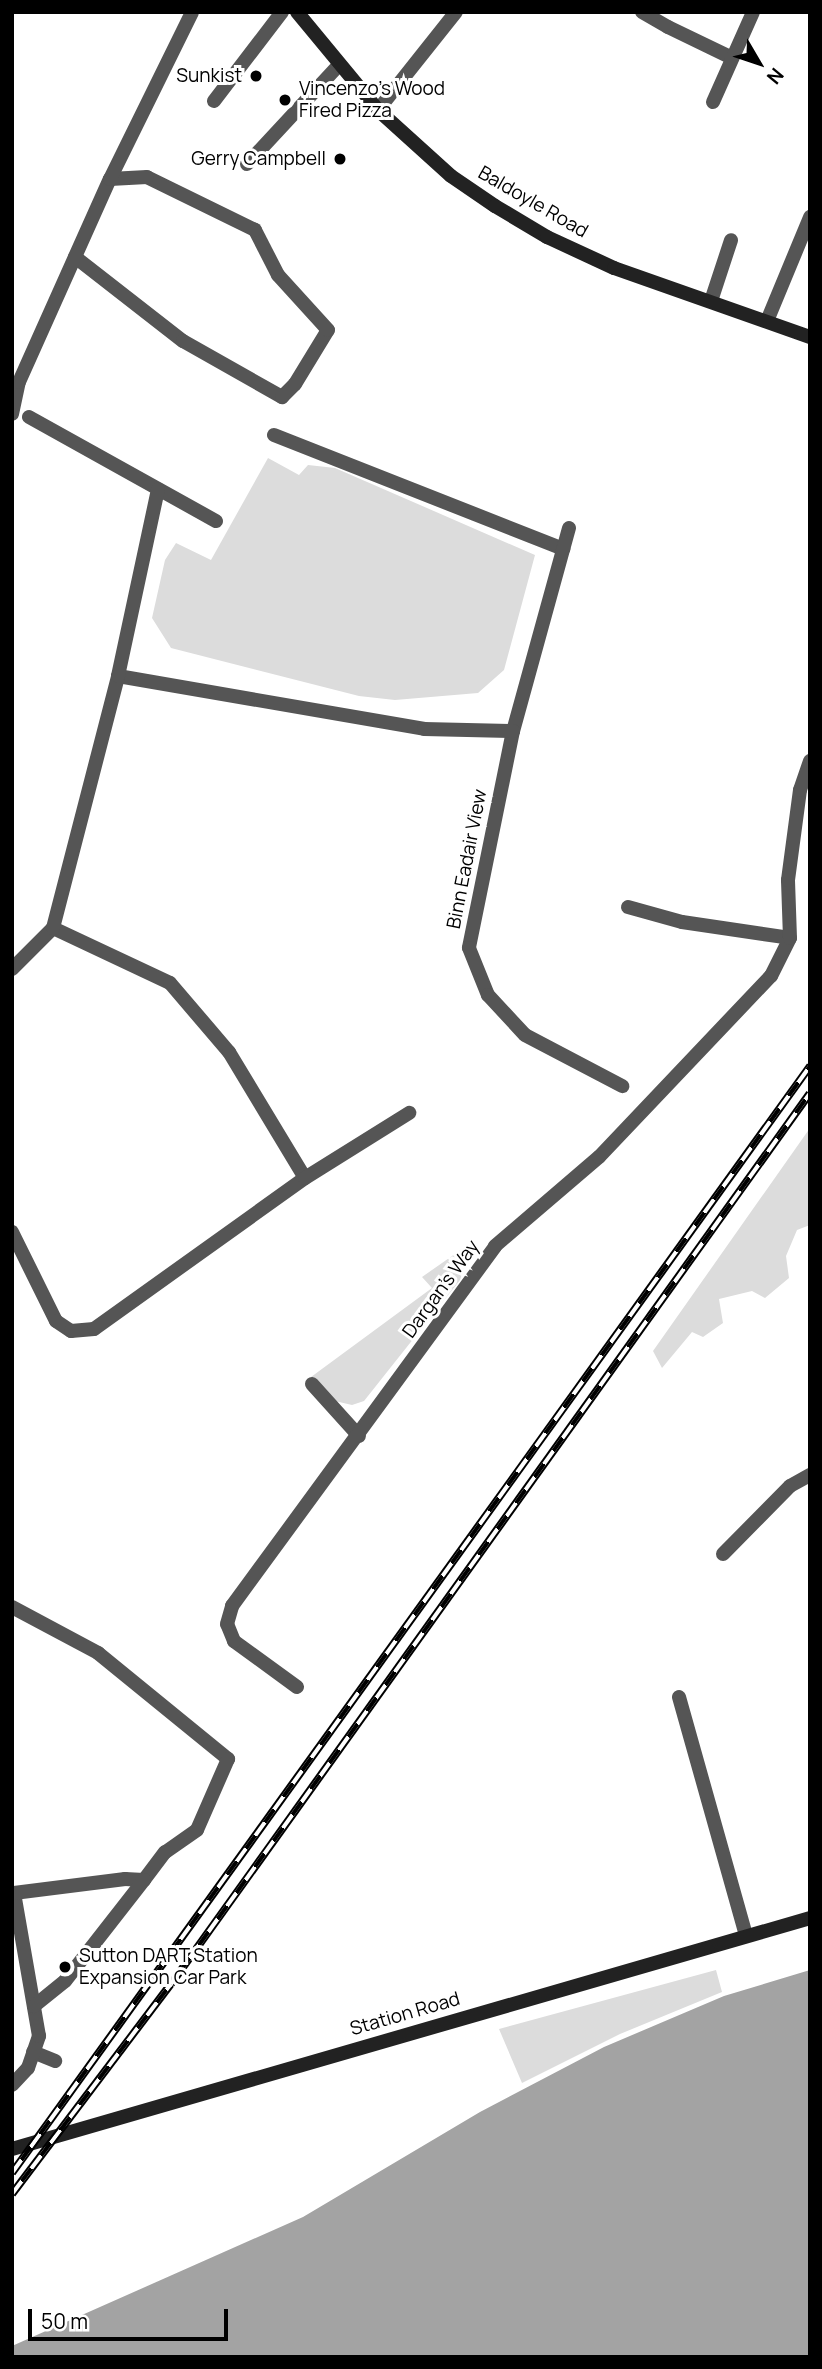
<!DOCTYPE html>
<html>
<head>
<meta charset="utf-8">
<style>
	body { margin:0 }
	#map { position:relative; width:822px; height:2369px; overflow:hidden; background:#fff; font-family:Manrope,sans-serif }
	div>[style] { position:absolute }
	.green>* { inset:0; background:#dcdcdc }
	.water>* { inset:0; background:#a3a3a3 }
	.lane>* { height:14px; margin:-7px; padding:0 7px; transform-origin:7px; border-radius:7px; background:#555 }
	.street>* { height:14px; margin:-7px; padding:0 7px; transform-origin:7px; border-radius:7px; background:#555 }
	.secondary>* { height:14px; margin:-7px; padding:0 7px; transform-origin:7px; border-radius:7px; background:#222 }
	.rail>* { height:8px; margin-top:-4px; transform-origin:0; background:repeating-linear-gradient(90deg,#fff 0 16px,#000 0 32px); box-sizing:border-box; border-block:2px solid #000 }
	.dots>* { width:19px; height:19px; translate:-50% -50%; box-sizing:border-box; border:4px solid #fff; border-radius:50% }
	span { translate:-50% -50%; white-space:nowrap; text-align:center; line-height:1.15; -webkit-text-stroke:6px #fff; paint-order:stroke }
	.poi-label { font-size:19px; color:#000 }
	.right { translate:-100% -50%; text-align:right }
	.left { translate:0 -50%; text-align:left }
	.street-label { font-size:19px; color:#000 }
	.frame { position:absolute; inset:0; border:14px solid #000; pointer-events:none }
	.north { position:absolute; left:724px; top:28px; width:70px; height:70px; -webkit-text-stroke:5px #fff; paint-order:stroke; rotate:129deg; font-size:19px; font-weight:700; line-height:28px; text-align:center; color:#000 }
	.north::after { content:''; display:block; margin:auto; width:24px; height:32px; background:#000; clip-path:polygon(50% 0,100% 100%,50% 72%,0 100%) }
	.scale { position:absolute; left:28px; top:2309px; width:200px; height:32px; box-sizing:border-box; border:4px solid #000; border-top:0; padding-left:9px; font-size:21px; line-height:24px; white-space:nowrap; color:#000; -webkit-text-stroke:5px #fff; paint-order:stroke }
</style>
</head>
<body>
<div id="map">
	<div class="green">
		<div style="clip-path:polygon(268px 458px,299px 475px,308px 465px,335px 468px,535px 555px,504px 670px,478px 693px,395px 700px,359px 696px,171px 648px,152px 618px,165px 560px,176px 543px,211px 560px)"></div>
		<div style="clip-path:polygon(810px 1128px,810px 1225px,797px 1230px,786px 1256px,789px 1278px,765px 1298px,752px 1291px,719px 1299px,723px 1323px,703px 1337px,692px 1332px,662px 1368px,653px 1351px)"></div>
		<div style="clip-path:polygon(472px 1242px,460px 1280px,364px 1401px,352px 1405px,335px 1401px,311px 1377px,432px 1288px,422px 1277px)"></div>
		<div style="clip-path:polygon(716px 1970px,722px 1992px,620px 2034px,522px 2083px,499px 2029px)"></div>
	</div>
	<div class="water">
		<div style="clip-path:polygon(810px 1970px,810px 2357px,12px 2357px,12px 2346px,303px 2217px,480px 2112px,604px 2047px,724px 1996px)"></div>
	</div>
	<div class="lane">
		<div style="left:668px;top:27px;width:71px;rotate:25.8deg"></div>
		<div style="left:214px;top:101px;width:112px;rotate:-52.6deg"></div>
		<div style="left:713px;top:102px;width:98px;rotate:-66deg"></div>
		<div style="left:247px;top:164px;width:135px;rotate:-47.1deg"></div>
		<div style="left:75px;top:257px;width:137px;rotate:37.9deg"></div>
		<div style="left:183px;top:341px;width:114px;rotate:29.5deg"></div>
		<div style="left:282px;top:397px;width:18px;rotate:-45deg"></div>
		<div style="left:295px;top:384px;width:63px;rotate:-58.6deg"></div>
		<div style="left:328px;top:330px;width:74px;rotate:-132.3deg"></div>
		<div style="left:278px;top:275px;width:51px;rotate:-117.1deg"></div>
		<div style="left:255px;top:230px;width:120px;rotate:-153.9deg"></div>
		<div style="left:147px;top:177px;width:37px;rotate:177deg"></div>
		<div style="left:711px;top:301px;width:64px;rotate:-71.8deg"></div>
		<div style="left:12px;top:414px;width:33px;rotate:-78deg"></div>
		<div style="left:19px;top:382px;width:222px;rotate:-65.9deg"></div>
		<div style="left:110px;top:179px;width:186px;rotate:-63.8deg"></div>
		<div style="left:12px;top:1607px;width:98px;rotate:28.1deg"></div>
		<div style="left:98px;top:1653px;width:168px;rotate:39.2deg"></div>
		<div style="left:228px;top:1759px;width:77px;rotate:113.6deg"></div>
		<div style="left:197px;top:1830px;width:39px;rotate:145deg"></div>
		<div style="left:165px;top:1852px;width:35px;rotate:127deg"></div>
		<div style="left:679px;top:1697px;width:248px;rotate:74.3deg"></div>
		<div style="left:33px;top:2052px;width:24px;rotate:22deg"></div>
		<div style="left:12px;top:2085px;width:23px;rotate:-47deg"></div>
		<div style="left:28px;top:2068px;width:34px;rotate:-71deg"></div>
		<div style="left:39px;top:2036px;width:145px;rotate:-99.9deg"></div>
		<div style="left:14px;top:1893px;width:112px;rotate:-7.2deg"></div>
		<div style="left:125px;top:1879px;width:19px;rotate:3deg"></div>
		<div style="left:144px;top:1880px;width:128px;rotate:128deg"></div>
		<div style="left:65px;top:1981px;width:40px;rotate:141deg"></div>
	</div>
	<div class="street">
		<div style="left:642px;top:12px;width:30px;rotate:30deg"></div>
		<div style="left:378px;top:110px;width:125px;rotate:-51.5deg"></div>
		<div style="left:767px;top:321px;width:113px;rotate:-67.5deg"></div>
		<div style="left:29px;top:417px;width:214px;rotate:29.1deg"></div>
		<div style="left:274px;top:435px;width:311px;rotate:21.5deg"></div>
		<div style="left:569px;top:528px;width:211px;rotate:105.4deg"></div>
		<div style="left:513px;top:731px;width:221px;rotate:101.5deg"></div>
		<div style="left:469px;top:948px;width:51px;rotate:68deg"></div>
		<div style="left:488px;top:995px;width:54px;rotate:47.2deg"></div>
		<div style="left:525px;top:1035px;width:110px;rotate:27.7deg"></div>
		<div style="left:118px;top:676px;width:311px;rotate:9.8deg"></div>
		<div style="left:424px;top:729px;width:89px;rotate:1.3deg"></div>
		<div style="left:628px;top:907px;width:56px;rotate:15.5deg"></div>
		<div style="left:682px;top:922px;width:109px;rotate:8.4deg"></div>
		<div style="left:53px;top:928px;width:129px;rotate:25.2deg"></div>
		<div style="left:170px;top:983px;width:91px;rotate:49.5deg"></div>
		<div style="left:229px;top:1052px;width:147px;rotate:58.9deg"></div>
		<div style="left:12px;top:969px;width:58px;rotate:-45deg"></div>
		<div style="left:53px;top:928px;width:260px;rotate:-75.5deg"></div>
		<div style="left:118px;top:676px;width:191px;rotate:-77.9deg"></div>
		<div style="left:12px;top:1232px;width:99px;rotate:63.7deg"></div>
		<div style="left:56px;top:1321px;width:18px;rotate:34deg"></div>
		<div style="left:71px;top:1331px;width:23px;rotate:-5deg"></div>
		<div style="left:94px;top:1329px;width:259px;rotate:-35.6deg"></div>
		<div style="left:305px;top:1178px;width:123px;rotate:-32deg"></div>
		<div style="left:312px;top:1384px;width:70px;rotate:47.9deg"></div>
		<div style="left:723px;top:1554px;width:95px;rotate:-45.4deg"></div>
		<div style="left:790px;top:1486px;width:23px;rotate:-29deg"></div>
		<div style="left:297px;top:1687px;width:78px;rotate:-143.9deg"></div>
		<div style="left:234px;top:1641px;width:18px;rotate:-112deg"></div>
		<div style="left:227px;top:1624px;width:19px;rotate:-74deg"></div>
		<div style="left:232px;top:1606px;width:446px;rotate:-53.8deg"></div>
		<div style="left:495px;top:1246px;width:137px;rotate:-40.6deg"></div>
		<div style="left:599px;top:1157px;width:250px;rotate:-46.5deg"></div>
		<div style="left:771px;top:976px;width:42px;rotate:-63.4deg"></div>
		<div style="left:790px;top:938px;width:58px;rotate:-92deg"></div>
		<div style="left:788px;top:880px;width:91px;rotate:-82.4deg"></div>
		<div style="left:800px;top:790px;width:31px;rotate:-71deg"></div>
	</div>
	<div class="secondary">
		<div style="left:297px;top:12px;width:127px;rotate:50.4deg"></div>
		<div style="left:378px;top:110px;width:98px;rotate:42.1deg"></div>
		<div style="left:451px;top:176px;width:53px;rotate:34.3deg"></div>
		<div style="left:495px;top:206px;width:61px;rotate:30.8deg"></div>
		<div style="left:547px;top:237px;width:74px;rotate:24.8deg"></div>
		<div style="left:614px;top:268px;width:208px;rotate:19.4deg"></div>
		<div style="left:12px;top:2149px;width:831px;rotate:-16.14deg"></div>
	</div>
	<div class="rail">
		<div style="left:12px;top:2173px;width:1365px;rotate:-54.21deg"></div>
		<div style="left:12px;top:2194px;width:263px;rotate:-52.9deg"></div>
		<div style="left:171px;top:1984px;width:1096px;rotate:-54.35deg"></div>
	</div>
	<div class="dots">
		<div style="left:256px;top:76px;background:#000"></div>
		<div style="left:285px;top:100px;background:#000"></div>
		<div style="left:340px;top:159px;background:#000"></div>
		<div style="left:65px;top:1967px;background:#000"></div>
	</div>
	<div class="poi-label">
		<span class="right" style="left:242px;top:76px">Sunkist</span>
		<span class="left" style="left:299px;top:100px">Vincenzo's Wood<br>Fired Pizza</span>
		<span class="right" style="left:326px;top:159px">Gerry Campbell</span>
		<span class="left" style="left:79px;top:1967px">Sutton DART Station<br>Expansion Car Park</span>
	</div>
	<div class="street-label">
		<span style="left:533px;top:202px;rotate:30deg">Baldoyle Road</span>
		<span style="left:467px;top:859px;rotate:-79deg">Binn Eadair View</span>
		<span style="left:441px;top:1289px;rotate:-54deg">Dargan's Way</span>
		<span style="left:405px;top:2014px;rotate:-16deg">Station Road</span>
	</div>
	<div class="frame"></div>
	<div class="north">N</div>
	<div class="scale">50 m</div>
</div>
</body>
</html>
